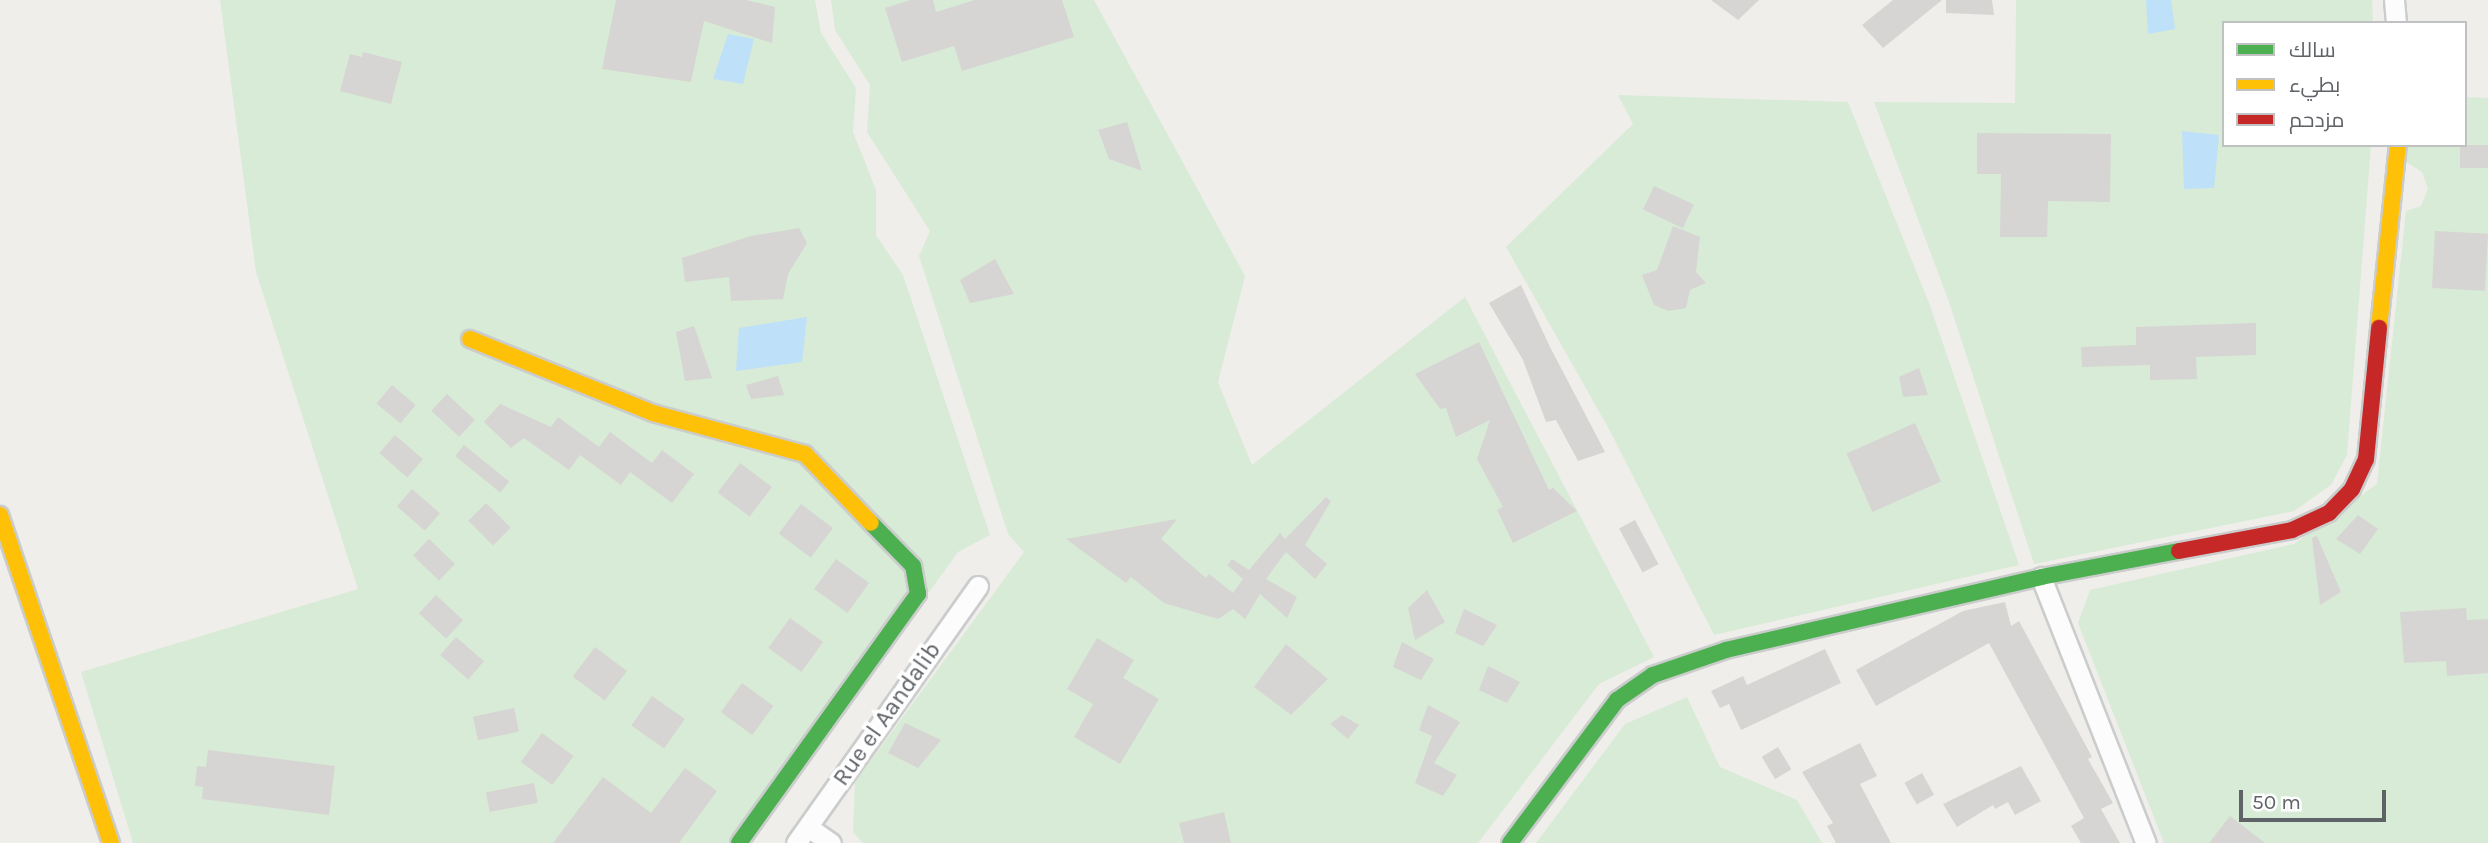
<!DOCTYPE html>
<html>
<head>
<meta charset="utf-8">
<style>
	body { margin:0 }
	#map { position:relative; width:2488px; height:843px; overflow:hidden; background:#efeeea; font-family:Karla,Cairo,sans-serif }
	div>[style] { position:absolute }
	.green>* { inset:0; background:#d8ebd6 }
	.water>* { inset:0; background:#bfe0f9 }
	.building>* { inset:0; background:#d6d5d3; transform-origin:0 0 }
	.roads { filter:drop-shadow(2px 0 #cbcccc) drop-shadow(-2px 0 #cbcccc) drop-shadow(0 2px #cbcccc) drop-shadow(0 -2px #cbcccc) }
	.street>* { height:19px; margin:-9.5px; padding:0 9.5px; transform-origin:9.5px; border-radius:9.5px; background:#fdfcfc }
	.fast>* { height:16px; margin:-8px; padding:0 8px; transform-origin:8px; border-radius:8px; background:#4caf50 }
	.slow>* { height:16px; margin:-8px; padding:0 8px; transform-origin:8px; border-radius:8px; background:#ffc107 }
	.jam>* { height:16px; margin:-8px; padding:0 8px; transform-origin:8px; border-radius:8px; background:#c62828 }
	span { translate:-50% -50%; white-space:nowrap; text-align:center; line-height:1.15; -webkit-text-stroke:7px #fff; paint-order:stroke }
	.street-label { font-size:24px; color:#5f6368 }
	.legend { position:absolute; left:2222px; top:21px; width:245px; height:126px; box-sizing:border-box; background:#fff; border:2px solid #bfc1c3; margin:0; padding:9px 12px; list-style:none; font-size:21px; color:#5f6368 }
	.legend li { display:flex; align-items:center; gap:14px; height:35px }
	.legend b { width:35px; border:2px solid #bfc1c3 }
	.scale { position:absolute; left:2239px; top:790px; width:147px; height:32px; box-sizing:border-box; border:4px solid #5f6368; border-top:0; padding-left:9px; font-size:21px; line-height:24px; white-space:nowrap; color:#5f6368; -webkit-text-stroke:5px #fff; paint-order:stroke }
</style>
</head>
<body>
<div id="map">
	<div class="green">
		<div style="clip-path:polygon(220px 0,815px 0,821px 33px,856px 88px,853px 132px,876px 190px,876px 235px,903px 275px,990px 535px,958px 552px,748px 843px,133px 843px,81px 672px,358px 589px,256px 272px)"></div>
		<div style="clip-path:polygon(831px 0,1094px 0,1245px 276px,1218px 382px,1252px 465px,1465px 297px,1654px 657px,1599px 684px,1478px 843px,863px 843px,853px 832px,855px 782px,1024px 552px,1008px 534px,919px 256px,930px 231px,867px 132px,870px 85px,835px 30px)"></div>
		<div style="clip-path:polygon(2016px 0,2372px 0,2373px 23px,2224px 23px,2224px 145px,2371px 145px,2347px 455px,2331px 485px,2294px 511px,2034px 564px,1948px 299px,1874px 102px,2015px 103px)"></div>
		<div style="clip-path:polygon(1618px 95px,1848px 102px,1929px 303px,2019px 565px,1714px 635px,1610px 431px,1506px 247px,1633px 124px)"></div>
		<div style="clip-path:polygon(2465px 97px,2488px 98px,2488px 843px,2164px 843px,2078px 623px,2090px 590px,2294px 544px,2377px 484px,2406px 211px,2421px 206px,2428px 189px,2422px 172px,2406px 162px,2407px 145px,2465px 145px)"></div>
		<div style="clip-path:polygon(1687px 697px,1720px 767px,1797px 800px,1822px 843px,1536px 843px,1625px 724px)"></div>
	</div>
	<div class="water">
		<div style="clip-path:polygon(2146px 0,2171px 0,2175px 29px,2148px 34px)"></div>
		<div style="clip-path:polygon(728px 34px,754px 39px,743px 84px,713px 79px)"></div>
		<div style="clip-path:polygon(2182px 131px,2219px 135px,2214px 188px,2184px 189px)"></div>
		<div style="clip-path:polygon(807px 317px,802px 362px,736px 371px,739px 328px)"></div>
	</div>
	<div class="building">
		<div style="clip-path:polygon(616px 0,746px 0,775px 7px,772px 43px,704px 21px,691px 82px,602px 69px)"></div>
		<div style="clip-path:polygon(910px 0,933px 0,936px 12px,975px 0,1062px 0,1074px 37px,962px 71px,954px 46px,902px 62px,885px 8px)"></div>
		<div style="clip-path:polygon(1711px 0,1759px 0,1738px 20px)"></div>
		<div style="clip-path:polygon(1893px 0,1942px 0,1883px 48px,1862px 25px)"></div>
		<div style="clip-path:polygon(1946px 0,1992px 0,1994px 15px,1946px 13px)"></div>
		<div style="clip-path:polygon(363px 52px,402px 62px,391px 104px,340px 91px,350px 54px,362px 57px)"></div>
		<div style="clip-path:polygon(1127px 122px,1142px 171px,1109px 159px,1098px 130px)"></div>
		<div style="clip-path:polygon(1977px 133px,2111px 134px,2110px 202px,2048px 201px,2047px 237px,2000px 237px,2001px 174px,1977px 174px)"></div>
		<div style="left:2460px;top:145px;width:28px;height:23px"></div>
		<div style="left:1654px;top:186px;width:44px;height:26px;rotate:25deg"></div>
		<div style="clip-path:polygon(1673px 226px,1700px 237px,1696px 272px,1706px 283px,1690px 290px,1686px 308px,1669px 311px,1654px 305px,1642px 275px,1657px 270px)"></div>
		<div style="clip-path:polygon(799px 228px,807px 243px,788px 274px,783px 299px,731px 301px,729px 277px,685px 282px,682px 258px,751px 236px)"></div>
		<div style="left:2435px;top:231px;width:53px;height:57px;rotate:3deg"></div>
		<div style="clip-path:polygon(995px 259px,1014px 294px,970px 303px,960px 280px)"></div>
		<div style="clip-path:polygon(1521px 285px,1550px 347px,1605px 452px,1578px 461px,1556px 420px,1546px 422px,1523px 360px,1489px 303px)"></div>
		<div style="clip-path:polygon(2256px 323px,2256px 355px,2196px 357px,2197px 379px,2150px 380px,2150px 365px,2082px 367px,2081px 347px,2136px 345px,2136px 327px)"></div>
		<div style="clip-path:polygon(694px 326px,712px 378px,685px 381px,676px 332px)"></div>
		<div style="clip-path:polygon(1479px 342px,1549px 490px,1553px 488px,1577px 511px,1513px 543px,1497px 510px,1503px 507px,1477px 459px,1490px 420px,1456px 437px,1446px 408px,1440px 409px,1415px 374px)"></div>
		<div style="clip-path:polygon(1919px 368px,1928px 395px,1903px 397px,1899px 377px)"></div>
		<div style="clip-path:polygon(778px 376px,784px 395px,751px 399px,746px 385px)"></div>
		<div style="left:392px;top:385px;width:31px;height:24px;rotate:40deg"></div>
		<div style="left:447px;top:394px;width:38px;height:23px;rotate:43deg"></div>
		<div style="clip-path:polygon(500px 404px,551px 427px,558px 417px,599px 447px,610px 432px,652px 463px,662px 450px,694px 474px,672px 503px,630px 472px,621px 485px,580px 455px,569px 470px,524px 438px,511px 448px,484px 422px)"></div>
		<div style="left:1915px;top:423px;width:64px;height:75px;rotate:66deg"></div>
		<div style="left:395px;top:435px;width:37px;height:24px;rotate:41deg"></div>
		<div style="left:464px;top:445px;width:58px;height:14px;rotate:39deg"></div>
		<div style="left:740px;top:463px;width:40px;height:37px;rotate:37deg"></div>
		<div style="left:412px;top:489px;width:37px;height:23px;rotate:41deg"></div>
		<div style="clip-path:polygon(1326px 497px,1331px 501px,1305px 545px,1327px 564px,1315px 579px,1286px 552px,1266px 579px,1297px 597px,1287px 618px,1260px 594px,1245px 619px,1233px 609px,1218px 619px,1164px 603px,1131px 577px,1126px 583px,1066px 539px,1177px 519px,1161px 539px,1206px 578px,1209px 574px,1233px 593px,1243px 579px,1227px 565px,1232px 559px,1249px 570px,1280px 533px,1285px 539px)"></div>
		<div style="left:486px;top:503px;width:35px;height:25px;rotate:45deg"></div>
		<div style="left:801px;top:504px;width:40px;height:37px;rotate:37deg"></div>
		<div style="clip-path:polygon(2358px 515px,2378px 529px,2360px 554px,2336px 539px)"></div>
		<div style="left:1635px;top:520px;width:50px;height:18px;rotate:62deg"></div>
		<div style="clip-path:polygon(2317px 536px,2341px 592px,2320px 605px,2312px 538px)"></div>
		<div style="left:429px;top:539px;width:36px;height:23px;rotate:44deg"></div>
		<div style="left:836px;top:559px;width:41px;height:37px;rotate:36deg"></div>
		<div style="clip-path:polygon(1427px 590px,1445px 622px,1415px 640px,1408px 608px)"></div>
		<div style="left:436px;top:595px;width:37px;height:25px;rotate:43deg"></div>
		<div style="clip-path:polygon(2005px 602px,2011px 626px,2019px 621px,2092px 757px,2088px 759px,2113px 803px,2101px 809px,2120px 843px,2081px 843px,2071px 826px,2084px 818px,1989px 643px,1876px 706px,1856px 670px,1963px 611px)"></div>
		<div style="clip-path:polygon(2466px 608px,2467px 620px,2488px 619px,2488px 673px,2447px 676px,2446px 661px,2404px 663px,2400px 612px)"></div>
		<div style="clip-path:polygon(1464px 609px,1497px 625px,1483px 646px,1455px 633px)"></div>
		<div style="left:790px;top:618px;width:41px;height:37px;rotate:36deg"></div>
		<div style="left:456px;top:637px;width:37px;height:24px;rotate:41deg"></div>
		<div style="clip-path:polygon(1097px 638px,1134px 660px,1123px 678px,1159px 699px,1120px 764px,1074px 737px,1093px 704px,1067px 689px)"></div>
		<div style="clip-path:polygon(1402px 642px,1434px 659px,1421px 680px,1393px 667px)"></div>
		<div style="clip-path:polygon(1286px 644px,1328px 679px,1291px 715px,1254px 687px)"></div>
		<div style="left:595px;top:647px;width:40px;height:37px;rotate:37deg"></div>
		<div style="clip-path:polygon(1825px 649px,1841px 683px,1741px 730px,1729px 704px,1720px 708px,1711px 691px,1743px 676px,1747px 685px)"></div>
		<div style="clip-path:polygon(1488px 666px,1520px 682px,1507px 703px,1479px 690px)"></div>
		<div style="left:742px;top:683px;width:39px;height:36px;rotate:36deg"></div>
		<div style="left:652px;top:696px;width:40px;height:36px;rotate:35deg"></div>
		<div style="clip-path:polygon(1428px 705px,1460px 722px,1434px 763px,1457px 775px,1443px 796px,1415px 783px,1432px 736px,1419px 730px)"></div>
		<div style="left:514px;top:708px;width:24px;height:42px;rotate:78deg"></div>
		<div style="clip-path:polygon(1342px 715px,1359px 725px,1348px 739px,1330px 724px)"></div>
		<div style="clip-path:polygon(905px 723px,941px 740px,918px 768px,888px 753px)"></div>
		<div style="left:542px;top:733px;width:39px;height:36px;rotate:36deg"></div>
		<div style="clip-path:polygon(1860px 743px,1877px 776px,1860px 784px,1891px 843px,1836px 843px,1827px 826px,1833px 823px,1802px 772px)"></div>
		<div style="left:1778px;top:747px;width:26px;height:19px;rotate:59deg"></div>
		<div style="clip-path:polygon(208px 750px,335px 766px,329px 815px,202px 799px,203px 787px,195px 786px,197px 766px,206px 767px)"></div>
		<div style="clip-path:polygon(2021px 766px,2041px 801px,2015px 815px,2008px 802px,1995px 809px,1993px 805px,1957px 827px,1943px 804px)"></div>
		<div style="clip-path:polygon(685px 768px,717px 791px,679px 843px,553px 843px,603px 777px,651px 813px)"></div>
		<div style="left:1922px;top:773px;width:25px;height:20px;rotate:61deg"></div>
		<div style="left:534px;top:783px;width:20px;height:49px;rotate:79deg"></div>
		<div style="clip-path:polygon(1224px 812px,1231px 843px,1184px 843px,1179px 823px)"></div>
		<div style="clip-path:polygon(2230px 816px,2265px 843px,2209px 843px)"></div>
	</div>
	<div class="roads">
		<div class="street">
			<div style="left:2394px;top:0;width:23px;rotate:85deg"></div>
			<div style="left:2041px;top:577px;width:286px;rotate:68.5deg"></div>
			<div style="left:808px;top:827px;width:28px;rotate:35deg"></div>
			<div style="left:796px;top:843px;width:315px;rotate:-54.7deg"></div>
		</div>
		<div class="fast">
			<div style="left:739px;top:843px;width:307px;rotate:-54.3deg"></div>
			<div style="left:918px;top:594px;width:28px;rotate:-100deg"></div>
			<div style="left:913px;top:566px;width:60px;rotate:-134.3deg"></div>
			<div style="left:1510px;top:843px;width:179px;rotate:-53.2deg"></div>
			<div style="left:1617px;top:700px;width:44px;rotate:-34.8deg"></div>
			<div style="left:1653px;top:675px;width:77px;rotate:-18.9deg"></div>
			<div style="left:1726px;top:650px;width:323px;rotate:-13deg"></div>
			<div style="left:2041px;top:577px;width:140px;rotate:-10.7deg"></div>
		</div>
		<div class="slow">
			<div style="left:2379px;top:328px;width:184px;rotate:-84.1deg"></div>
			<div style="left:470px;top:339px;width:197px;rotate:22deg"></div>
			<div style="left:653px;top:413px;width:157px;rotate:15.1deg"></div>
			<div style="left:805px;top:454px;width:95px;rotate:46.3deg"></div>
			<div style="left:0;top:515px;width:346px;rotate:71.3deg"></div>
		</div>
		<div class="jam">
			<div style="left:2179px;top:551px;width:115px;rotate:-10.5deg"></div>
			<div style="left:2292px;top:530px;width:41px;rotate:-24.7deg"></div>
			<div style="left:2329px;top:513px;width:33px;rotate:-46deg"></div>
			<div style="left:2352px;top:489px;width:33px;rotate:-65deg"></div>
			<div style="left:2366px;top:459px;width:132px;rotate:-84.3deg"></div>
		</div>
	</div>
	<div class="street-label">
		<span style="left:887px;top:714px;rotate:-55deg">Rue el Aandalib</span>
	</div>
	<ul class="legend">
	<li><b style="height:9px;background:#4caf50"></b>سالك</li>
	<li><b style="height:9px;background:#ffc107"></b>بطيء</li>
	<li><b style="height:9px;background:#c62828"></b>مزدحم</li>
	</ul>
	<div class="scale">50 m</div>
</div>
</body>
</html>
